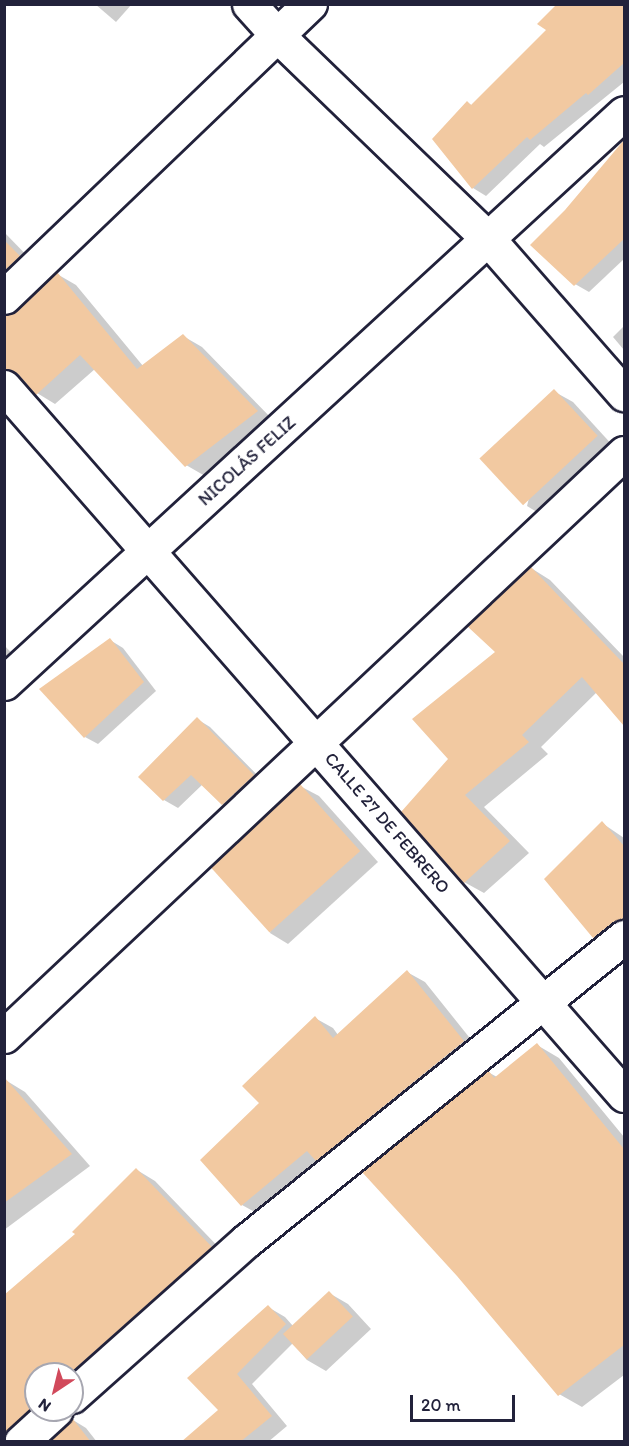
<!DOCTYPE html>
<html>
<head>
<meta charset="utf-8">
<style>
	body { margin:0 }
	#map { position:relative; width:629px; height:1446px; overflow:hidden; background:#fff; font-family:Itim,sans-serif }
	div>[style] { position:absolute }
	.shadow>* { inset:0; background:#0003 }
	.building>* { inset:0; background:#f2c9a1; transform-origin:0 0 }
	.roads { filter:drop-shadow(2px 0 #22223b) drop-shadow(-2px 0 #22223b) drop-shadow(0 2px #22223b) drop-shadow(0 -2px #22223b) }
	.street>* { height:33px; margin:-16.5px; padding:0 16.5px; transform-origin:16.5px; border-radius:16.5px; background:#fff }
	.secondary>* { height:33px; margin:-16.5px; padding:0 16.5px; transform-origin:16.5px; border-radius:16.5px; background:#fff }
	span { translate:-50% -50%; white-space:nowrap; text-align:center; line-height:1.15; -webkit-text-stroke:4.5px #fff; paint-order:stroke }
	.street-label { font-size:18px; color:#22223b }
	.frame { position:absolute; inset:0; border:6px solid #22223b; pointer-events:none }
	.north { position:absolute; left:24px; top:1362px; width:60px; height:60px; box-sizing:border-box; background:#fff; border:2px solid #a7a7b1; border-radius:50%; rotate:215deg; font-size:16px; font-weight:700; line-height:24px; text-align:center; color:#22223b }
	.north::after { content:''; display:block; margin:auto; width:21px; height:27px; background:#d1495b; clip-path:polygon(50% 0,100% 100%,50% 72%,0 100%) }
	.scale { position:absolute; left:410px; top:1395px; width:105px; height:27px; box-sizing:border-box; border:3px solid #22223b; border-top:0; padding-left:8px; font-size:18px; line-height:21px; white-space:nowrap; color:#22223b; -webkit-text-stroke:4px #fff; paint-order:stroke }
</style>
</head>
<body>
<div id="map">
	<div class="shadow">
		<div style="clip-path:polygon(95px 4px,132px 4px,116px 22px)"></div>
		<div style="clip-path:polygon(559px 4px,624px 4px,624px 82px,544px 147px,540px 144px,486px 196px,473px 188px,468px 103px,473px 106px,548px 29px)"></div>
		<div style="clip-path:polygon(624px 143px,624px 259px,589px 292px,575px 284px,566px 211px)"></div>
		<div style="clip-path:polygon(4px 232px,38px 267px,4px 306px)"></div>
		<div style="clip-path:polygon(57px 274px,76px 285px,143px 366px,183px 336px,202px 347px,275px 422px,205px 476px,186px 465px,95px 369px,55px 404px,37px 393px,22px 377px,4px 366px,4px 313px,6px 317px,17px 312px)"></div>
		<div style="clip-path:polygon(624px 326px,624px 350px,613px 337px)"></div>
		<div style="clip-path:polygon(555px 392px,573px 402px,615px 448px,545px 517px,527px 506px)"></div>
		<div style="clip-path:polygon(531px 568px,550px 580px,624px 657px,624px 724px,597px 692px,541px 747px,548px 754px,484px 807px,529px 853px,484px 893px,464px 882px,450px 759px,498px 652px)"></div>
		<div style="clip-path:polygon(110px 640px,123px 648px,156px 691px,98px 744px,85px 737px)"></div>
		<div style="clip-path:polygon(4px 645px,21px 663px,4px 680px)"></div>
		<div style="clip-path:polygon(197px 719px,210px 727px,266px 784px,237px 812px,223px 804px,203px 784px,178px 808px,164px 800px,140px 777px)"></div>
		<div style="clip-path:polygon(300px 786px,319px 796px,378px 862px,288px 944px,270px 933px)"></div>
		<div style="clip-path:polygon(602px 823px,624px 838px,624px 940px,614px 948px,594px 937px)"></div>
		<div style="clip-path:polygon(407px 972px,425px 982px,481px 1052px,260px 1215px,242px 1205px,261px 1103px,315px 1018px,333px 1028px,338px 1035px)"></div>
		<div style="clip-path:polygon(537px 1045px,559px 1058px,624px 1137px,624px 1375px,582px 1407px,559px 1394px,488px 1072px,497px 1077px)"></div>
		<div style="clip-path:polygon(7px 1081px,25px 1092px,90px 1166px,4px 1230px)"></div>
		<div style="clip-path:polygon(137px 1170px,155px 1181px,229px 1258px,72px 1374px,36px 1374px,36px 1410px,25px 1442px,4px 1442px,4px 1298px,77px 1234px)"></div>
		<div style="clip-path:polygon(329px 1293px,348px 1304px,371px 1329px,326px 1371px,307px 1360px,293px 1343px,252px 1384px,287px 1426px,268px 1442px,195px 1442px,220px 1410px,189px 1378px,268px 1307px,285px 1317px,293px 1326px)"></div>
		<div style="clip-path:polygon(73px 1420px,86px 1428px,97px 1442px,51px 1442px)"></div>
	</div>
	<div class="building">
		<div style="clip-path:polygon(557px 4px,624px 4px,624px 63px,588px 95px,586px 93px,530px 140px,527px 137px,472px 189px,432px 139px,467px 101px,471px 105px,546px 30px,537px 24px)"></div>
		<div style="clip-path:polygon(624px 140px,624px 239px,574px 286px,530px 245px,565px 210px)"></div>
		<div style="clip-path:polygon(4px 240px,20px 256px,4px 271px)"></div>
		<div style="clip-path:polygon(57px 272px,137px 369px,183px 334px,258px 411px,185px 467px,80px 355px,36px 395px,18px 374px,4px 368px,4px 315px,17px 311px)"></div>
		<div style="left:554px;top:389px;width:64px;height:102px;rotate:47deg"></div>
		<div style="clip-path:polygon(531px 567px,624px 664px,624px 726px,582px 677px,522px 735px,529px 742px,465px 795px,510px 841px,464px 883px,401px 812px,448px 759px,412px 719px,495px 652px,467px 626px)"></div>
		<div style="clip-path:polygon(110px 638px,144px 682px,84px 738px,39px 689px)"></div>
		<div style="clip-path:polygon(197px 717px,254px 775px,222px 805px,191px 775px,163px 801px,138px 777px)"></div>
		<div style="left:300px;top:784px;width:90px;height:122px;rotate:48deg"></div>
		<div style="clip-path:polygon(602px 821px,624px 846px,624px 918px,613px 922px,593px 938px,544px 879px)"></div>
		<div style="clip-path:polygon(407px 970px,464px 1041px,316px 1161px,307px 1151px,241px 1206px,200px 1160px,259px 1103px,242px 1086px,315px 1016px,333px 1038px)"></div>
		<div style="clip-path:polygon(537px 1043px,624px 1149px,624px 1345px,558px 1396px,457px 1276px,362px 1172px,488px 1070px,494px 1078px)"></div>
		<div style="clip-path:polygon(4px 1077px,72px 1154px,4px 1203px)"></div>
		<div style="clip-path:polygon(136px 1168px,212px 1247px,69px 1374px,36px 1374px,36px 1403px,4px 1434px,4px 1295px,75px 1234px,72px 1232px)"></div>
		<div style="left:329px;top:1291px;width:35px;height:63px;rotate:47deg"></div>
		<div style="clip-path:polygon(268px 1305px,286px 1324px,237px 1374px,272px 1416px,240px 1442px,181px 1442px,218px 1410px,187px 1378px)"></div>
		<div style="clip-path:polygon(72px 1418px,91px 1442px,49px 1442px,69px 1424px)"></div>
	</div>
	<div class="roads">
		<div class="street">
			<div style="left:249px;top:4px;width:42px;rotate:47.9deg"></div>
			<div style="left:277px;top:35px;width:295px;rotate:44deg"></div>
			<div style="left:489px;top:240px;width:205px;rotate:48.8deg"></div>
			<div style="left:4px;top:297px;width:424px;rotate:-43.8deg"></div>
			<div style="left:4px;top:387px;width:941px;rotate:48.79deg"></div>
			<div style="left:4px;top:1036px;width:851px;rotate:-43.24deg"></div>
			<div style="left:72px;top:1396px;width:233px;rotate:-41.7deg"></div>
			<div style="left:246px;top:1241px;width:485px;rotate:-38.8deg"></div>
			<div style="left:21px;top:1442px;width:47px;rotate:-42.4deg"></div>
		</div>
		<div class="secondary">
			<div style="left:4px;top:683px;width:842px;rotate:-42.59deg"></div>
		</div>
	</div>
	<div class="street-label">
		<span style="left:247px;top:461px;rotate:-42deg">NICOLÁS FELIZ</span>
		<span style="left:387px;top:823px;rotate:49deg">CALLE 27 DE FEBRERO</span>
	</div>
	<div class="frame"></div>
	<div class="north">N</div>
	<div class="scale">20 m</div>
</div>
</body>
</html>
